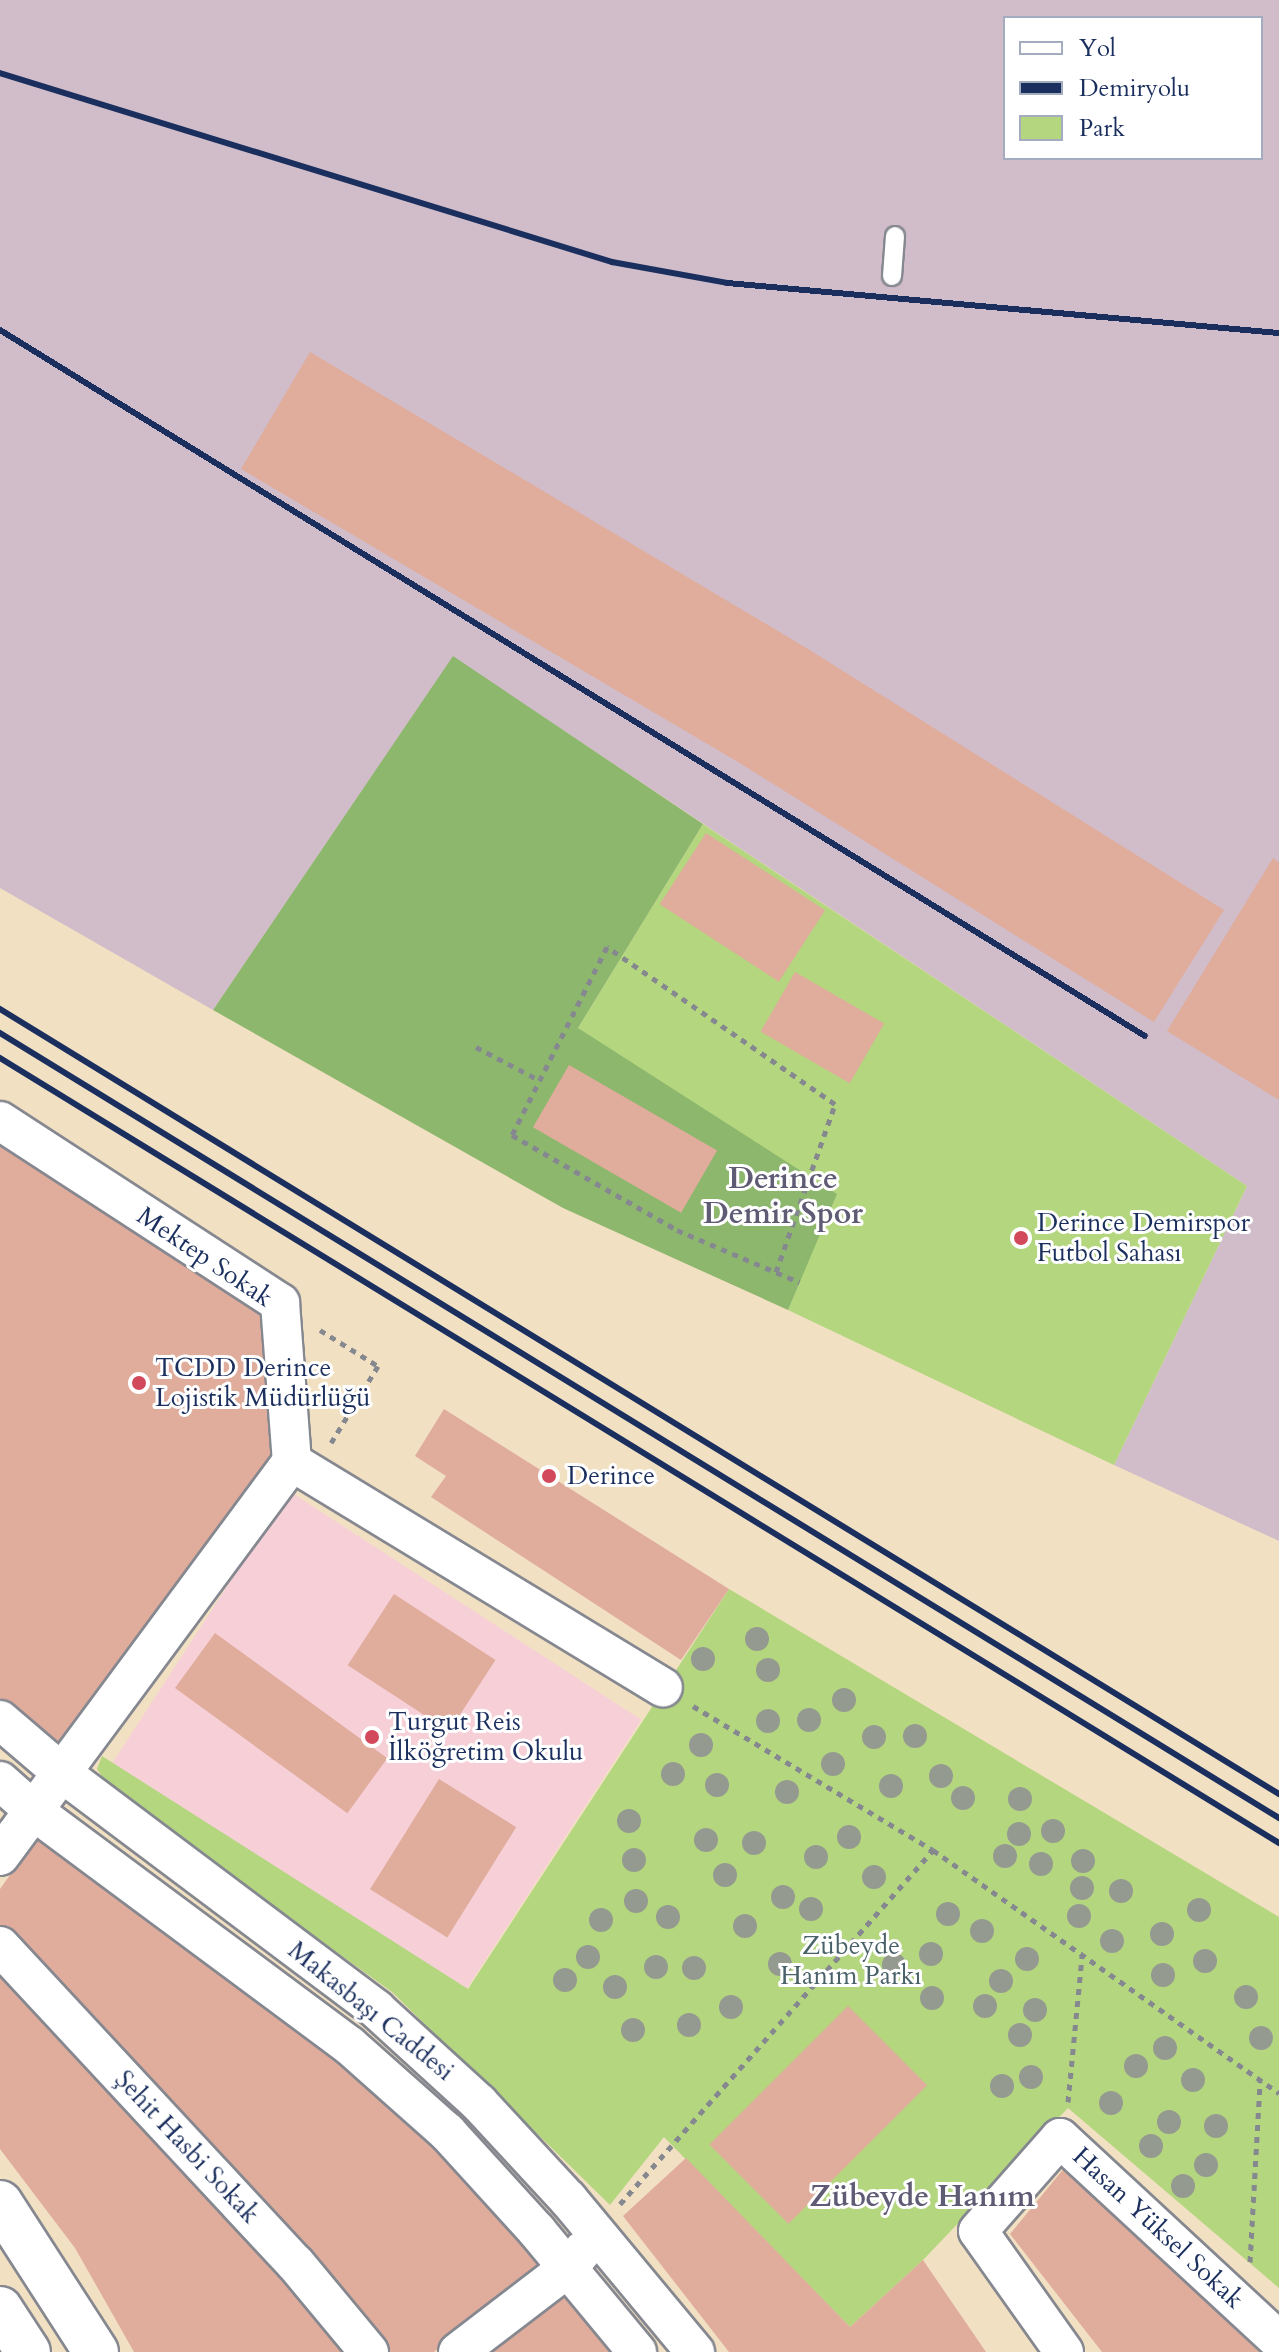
<!DOCTYPE html>
<html>
<head>
<meta charset="utf-8">
<style>
	body { margin:0 }
	#map { position:relative; width:1279px; height:2352px; overflow:hidden; background:#f2e0c3; font-family:Cardo,serif }
	div>[style] { position:absolute }
	.built>* { inset:0; background:#f6cfd7; transform-origin:0 0 }
	.industrial>* { inset:0; background:#d1bdc9 }
	.green>* { inset:0; background:#b3d67f }
	.forest>* { inset:0; background:#8eb76e }
	.building>* { inset:0; background:#e0ac9c; transform-origin:0 0 }
	.path>* { height:5px; margin-top:-2.5px; transform-origin:0; background:repeating-linear-gradient(90deg,#868890 0 6px,transparent 0 12px) }
	.roads { filter:drop-shadow(2px 0 #868890) drop-shadow(-2px 0 #868890) drop-shadow(0 2px #868890) drop-shadow(0 -2px #868890) }
	.lane>* { height:18px; margin:-9px; padding:0 9px; transform-origin:9px; border-radius:9px; background:#fff }
	.street>* { height:38px; margin:-19px; padding:0 19px; transform-origin:19px; border-radius:19px; background:#fff }
	.secondary>* { height:44px; margin:-22px; padding:0 22px; transform-origin:22px; border-radius:22px; background:#fff }
	.highway>* { height:44px; margin:-22px; padding:0 22px; transform-origin:22px; border-radius:22px; background:#fff }
	.rail>* { height:6px; margin:-3px; padding:0 3px; transform-origin:3px; border-radius:3px; background:#1b2f5e }
	.trees>* { width:24px; height:24px; margin:-12px; border-radius:50%; background:#959a91 }
	.dots>* { width:22px; height:22px; translate:-50% -50%; box-sizing:border-box; border:4px solid #fff; border-radius:50% }
	span { translate:-50% -50%; white-space:nowrap; text-align:center; line-height:1.15; -webkit-text-stroke:6px #fff; paint-order:stroke }
	.poi-label { font-size:26px; color:#1b2f5e }
	.left { translate:0 -50%; text-align:left }
	.street-label { font-size:26px; color:#1b2f5e }
	.park-label { font-size:26px; color:#496168 }
	.quarter-label { font-size:30px; color:#605b74; font-weight:700 }
	.legend { position:absolute; left:1003px; top:16px; width:260px; height:144px; box-sizing:border-box; background:#fff; border:2px solid #a4acbf; margin:0; padding:10px 14px; list-style:none; font-size:24px; color:#1b2f5e }
	.legend li { display:flex; align-items:center; gap:16px; height:40px }
	.legend b { width:40px; border:2px solid #a4acbf }
</style>
</head>
<body>
<div id="map">
	<div class="built">
		<div style="left:289px;top:1491px;width:420px;height:324px;rotate:33deg"></div>
	</div>
	<div class="industrial">
		<div style="clip-path:polygon(evenodd,0 0,1279px 0,1279px 1541px,1114px 1465px,1247px 1186px,453px 657px,213px 1010px,0 888px,0 0,1005px 18px,1261px 18px,1261px 158px,1005px 158px,1005px 18px)"></div>
	</div>
	<div class="green">
		<div style="clip-path:polygon(703px 824px,1247px 1186px,1114px 1465px,788px 1310px,799px 1282px,578px 1028px)"></div>
		<div style="clip-path:polygon(729px 1589px,1279px 1917px,1279px 2288px,1068px 2108px,923px 2260px,850px 2327px,664px 2137px,610px 2205px,392px 1992px,111px 1790px,97px 1769px,102px 1756px,468px 1989px)"></div>
	</div>
	<div class="forest">
		<div style="clip-path:polygon(453px 656px,703px 824px,578px 1028px,837px 1194px,788px 1310px,563px 1208px,213px 1010px)"></div>
	</div>
	<div class="building">
		<div style="clip-path:polygon(310px 352px,808px 649px,1224px 910px,1154px 1022px,738px 762px,241px 469px)"></div>
		<div style="left:706px;top:833px;width:142px;height:85px;rotate:33deg"></div>
		<div style="clip-path:polygon(1273px 858px,1279px 862px,1279px 1100px,1167px 1031px)"></div>
		<div style="left:795px;top:972px;width:103px;height:69px;rotate:30deg"></div>
		<div style="left:569px;top:1065px;width:171px;height:72px;rotate:30deg"></div>
		<div style="clip-path:polygon(0 1131px,271px 1307px,283px 1460px,61px 1749px,0 1698px)"></div>
		<div style="clip-path:polygon(444px 1409px,729px 1589px,681px 1660px,431px 1497px,446px 1476px,415px 1456px)"></div>
		<div style="left:394px;top:1594px;width:121px;height:85px;rotate:33deg"></div>
		<div style="left:215px;top:1633px;width:213px;height:68px;rotate:36deg"></div>
		<div style="left:439px;top:1779px;width:91px;height:130px;rotate:32deg"></div>
		<div style="clip-path:polygon(37px 1837px,343px 2053px,434px 2135px,545px 2262px,434px 2352px,387px 2352px,271px 2214px,0 1927px,0 1889px)"></div>
		<div style="clip-path:polygon(0 1966px,285px 2272px,349px 2352px,134px 2352px,75px 2248px,0 2149px)"></div>
		<div style="left:848px;top:2006px;width:112px;height:196px;rotate:45deg"></div>
		<div style="clip-path:polygon(686px 2158px,850px 2327px,923px 2260px,986px 2352px,729px 2352px,623px 2216px)"></div>
		<div style="clip-path:polygon(1066px 2166px,1259px 2352px,1102px 2352px,1010px 2234px)"></div>
		<div style="clip-path:polygon(569px 2291px,618px 2352px,488px 2352px)"></div>
	</div>
	<div class="path">
		<div style="left:476px;top:1047px;width:71px;rotate:27.6deg"></div>
		<div style="left:776px;top:1272px;width:178px;rotate:-70.6deg"></div>
		<div style="left:835px;top:1104px;width:277px;rotate:-145.4deg"></div>
		<div style="left:607px;top:947px;width:211px;rotate:116.8deg"></div>
		<div style="left:512px;top:1135px;width:190px;rotate:29.9deg"></div>
		<div style="left:677px;top:1230px;width:133px;rotate:23.1deg"></div>
		<div style="left:320px;top:1330px;width:68px;rotate:31.8deg"></div>
		<div style="left:378px;top:1366px;width:90px;rotate:121.4deg"></div>
		<div style="left:693px;top:1706px;width:280px;rotate:31deg"></div>
		<div style="left:933px;top:1850px;width:423px;rotate:35.1deg"></div>
		<div style="left:1068px;top:2102px;width:146px;rotate:-84.5deg"></div>
		<div style="left:620px;top:2204px;width:473px;rotate:-48.5deg"></div>
		<div style="left:1250px;top:2262px;width:181px;rotate:-86.8deg"></div>
	</div>
	<div class="roads">
		<div class="lane">
			<div style="left:892px;top:276px;width:40px;rotate:-85.7deg"></div>
		</div>
		<div class="street">
			<div style="left:0;top:1121px;width:334px;rotate:33deg"></div>
			<div style="left:280px;top:1303px;width:159px;rotate:85.7deg"></div>
			<div style="left:0;top:1720px;width:82px;rotate:40.5deg"></div>
			<div style="left:62px;top:1773px;width:393px;rotate:36.9deg"></div>
			<div style="left:376px;top:2009px;width:139px;rotate:42.4deg"></div>
			<div style="left:479px;top:2103px;width:131px;rotate:47.2deg"></div>
			<div style="left:568px;top:2199px;width:199px;rotate:50.3deg"></div>
			<div style="left:0;top:1781px;width:47px;rotate:41.5deg"></div>
			<div style="left:35px;top:1812px;width:392px;rotate:36.6deg"></div>
			<div style="left:350px;top:2046px;width:130px;rotate:41.6deg"></div>
			<div style="left:447px;top:2132px;width:134px;rotate:47.7deg"></div>
			<div style="left:537px;top:2231px;width:157px;rotate:50.4deg"></div>
			<div style="left:0;top:1856px;width:490px;rotate:-53.5deg"></div>
			<div style="left:292px;top:1462px;width:434px;rotate:31.3deg"></div>
			<div style="left:0;top:1946px;width:433px;rotate:47.1deg"></div>
			<div style="left:295px;top:2263px;width:116px;rotate:50.3deg"></div>
			<div style="left:458px;top:2352px;width:138px;rotate:-37.4deg"></div>
			<div style="left:568px;top:2268px;width:23px;rotate:-50deg"></div>
			<div style="left:1064px;top:2352px;width:148px;rotate:-125.4deg"></div>
			<div style="left:978px;top:2231px;width:124px;rotate:-48.6deg"></div>
			<div style="left:1060px;top:2138px;width:299px;rotate:42.8deg"></div>
		</div>
		<div class="secondary">
			<div style="left:0;top:2203px;width:177px;rotate:57.2deg"></div>
		</div>
		<div class="highway">
			<div style="left:0;top:2309px;width:51px;rotate:56.9deg"></div>
		</div>
	</div>
	<div class="rail">
		<div style="left:0;top:73px;width:641px;rotate:17.16deg"></div>
		<div style="left:612px;top:262px;width:117px;rotate:10.3deg"></div>
		<div style="left:727px;top:283px;width:554px;rotate:5.18deg"></div>
		<div style="left:0;top:330px;width:1345px;rotate:31.66deg"></div>
		<div style="left:0;top:1009px;width:1501px;rotate:31.54deg"></div>
		<div style="left:0;top:1033px;width:1501px;rotate:31.54deg"></div>
		<div style="left:0;top:1058px;width:1501px;rotate:31.54deg"></div>
	</div>
	<div class="trees">
		<div style="left:757px;top:1639px"></div>
		<div style="left:703px;top:1659px"></div>
		<div style="left:768px;top:1670px"></div>
		<div style="left:844px;top:1700px"></div>
		<div style="left:809px;top:1720px"></div>
		<div style="left:768px;top:1721px"></div>
		<div style="left:915px;top:1736px"></div>
		<div style="left:874px;top:1737px"></div>
		<div style="left:701px;top:1745px"></div>
		<div style="left:833px;top:1764px"></div>
		<div style="left:673px;top:1774px"></div>
		<div style="left:941px;top:1776px"></div>
		<div style="left:717px;top:1785px"></div>
		<div style="left:891px;top:1786px"></div>
		<div style="left:787px;top:1792px"></div>
		<div style="left:963px;top:1798px"></div>
		<div style="left:1020px;top:1799px"></div>
		<div style="left:629px;top:1821px"></div>
		<div style="left:1053px;top:1831px"></div>
		<div style="left:1019px;top:1834px"></div>
		<div style="left:849px;top:1837px"></div>
		<div style="left:706px;top:1840px"></div>
		<div style="left:754px;top:1843px"></div>
		<div style="left:1005px;top:1856px"></div>
		<div style="left:816px;top:1857px"></div>
		<div style="left:634px;top:1860px"></div>
		<div style="left:1083px;top:1861px"></div>
		<div style="left:1041px;top:1864px"></div>
		<div style="left:725px;top:1875px"></div>
		<div style="left:874px;top:1877px"></div>
		<div style="left:1082px;top:1888px"></div>
		<div style="left:1121px;top:1891px"></div>
		<div style="left:783px;top:1897px"></div>
		<div style="left:636px;top:1901px"></div>
		<div style="left:811px;top:1909px"></div>
		<div style="left:1199px;top:1910px"></div>
		<div style="left:948px;top:1914px"></div>
		<div style="left:1079px;top:1916px"></div>
		<div style="left:668px;top:1917px"></div>
		<div style="left:601px;top:1920px"></div>
		<div style="left:745px;top:1926px"></div>
		<div style="left:982px;top:1931px"></div>
		<div style="left:1162px;top:1934px"></div>
		<div style="left:1112px;top:1941px"></div>
		<div style="left:931px;top:1954px"></div>
		<div style="left:588px;top:1957px"></div>
		<div style="left:1027px;top:1959px"></div>
		<div style="left:1205px;top:1961px"></div>
		<div style="left:780px;top:1964px"></div>
		<div style="left:894px;top:1965px"></div>
		<div style="left:656px;top:1967px"></div>
		<div style="left:694px;top:1968px"></div>
		<div style="left:1163px;top:1975px"></div>
		<div style="left:565px;top:1980px"></div>
		<div style="left:1001px;top:1981px"></div>
		<div style="left:615px;top:1987px"></div>
		<div style="left:1246px;top:1997px"></div>
		<div style="left:932px;top:1998px"></div>
		<div style="left:985px;top:2006px"></div>
		<div style="left:731px;top:2007px"></div>
		<div style="left:1035px;top:2010px"></div>
		<div style="left:689px;top:2025px"></div>
		<div style="left:633px;top:2030px"></div>
		<div style="left:1020px;top:2035px"></div>
		<div style="left:1261px;top:2038px"></div>
		<div style="left:1165px;top:2048px"></div>
		<div style="left:1136px;top:2066px"></div>
		<div style="left:1031px;top:2077px"></div>
		<div style="left:1193px;top:2080px"></div>
		<div style="left:1002px;top:2086px"></div>
		<div style="left:1111px;top:2103px"></div>
		<div style="left:1169px;top:2122px"></div>
		<div style="left:1216px;top:2126px"></div>
		<div style="left:1151px;top:2146px"></div>
		<div style="left:1206px;top:2165px"></div>
		<div style="left:1183px;top:2186px"></div>
	</div>
	<div class="dots">
		<div style="left:1021px;top:1238px;background:#d1495b"></div>
		<div style="left:139px;top:1383px;background:#d1495b"></div>
		<div style="left:549px;top:1476px;background:#d1495b"></div>
		<div style="left:372px;top:1737px;background:#d1495b"></div>
	</div>
	<div class="poi-label">
		<span class="left" style="left:1037px;top:1238px">Derince Demirspor<br>Futbol Sahası</span>
		<span class="left" style="left:155px;top:1383px">TCDD Derince<br>Lojistik Müdürlüğü</span>
		<span class="left" style="left:567px;top:1476px">Derince</span>
		<span class="left" style="left:388px;top:1737px">Turgut Reis<br>İlköğretim Okulu</span>
	</div>
	<div class="street-label">
		<span style="left:205px;top:1257px;rotate:34deg">Mektep Sokak</span>
		<span style="left:371px;top:2011px;rotate:39deg">Makasbaşı Caddesi</span>
		<span style="left:187px;top:2147px;rotate:47deg">Şehit Hasbi Sokak</span>
		<span style="left:1158px;top:2228px;rotate:43deg">Hasan Yüksel Sokak</span>
	</div>
	<div class="park-label">
		<span style="left:851px;top:1961px">Zübeyde<br>Hanım Parkı</span>
	</div>
	<div class="quarter-label">
		<span style="left:783px;top:1196px">Derince<br>Demir Spor</span>
		<span style="left:922px;top:2197px">Zübeyde Hanım</span>
	</div>
	<ul class="legend">
	<li><b style="height:10px;background:#fff"></b>Yol</li>
	<li><b style="height:10px;background:#1b2f5e"></b>Demiryolu</li>
	<li><b style="height:22px;background:#b3d67f"></b>Park</li>
	</ul>
</div>
</body>
</html>
